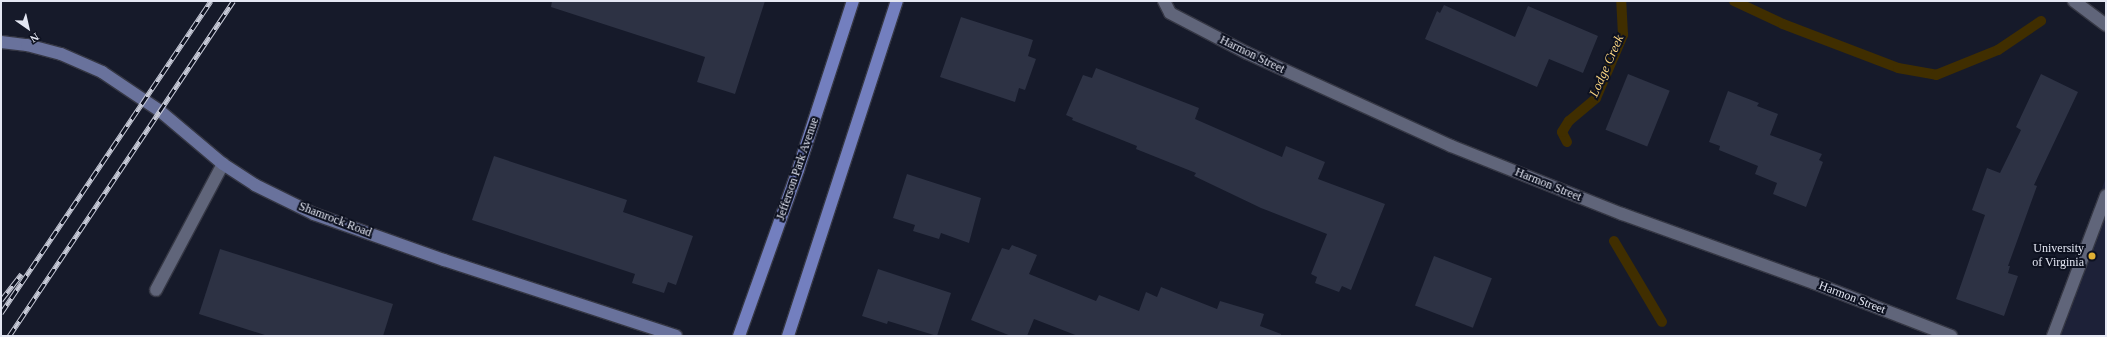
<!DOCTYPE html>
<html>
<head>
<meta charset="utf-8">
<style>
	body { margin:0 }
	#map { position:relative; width:2107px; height:337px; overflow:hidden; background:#161a2a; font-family:"Times New Roman",serif }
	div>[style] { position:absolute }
	.built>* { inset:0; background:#1d2138 }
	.stream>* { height:10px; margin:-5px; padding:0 5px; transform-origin:5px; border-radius:5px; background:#402e00 }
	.building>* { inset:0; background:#2d3244; transform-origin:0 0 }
	.roads { filter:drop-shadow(1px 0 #353744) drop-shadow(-1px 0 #353744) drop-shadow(0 1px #353744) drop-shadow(0 -1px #353744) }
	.lane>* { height:12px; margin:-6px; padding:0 6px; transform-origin:6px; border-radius:6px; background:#60657a }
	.street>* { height:12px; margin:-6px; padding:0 6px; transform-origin:6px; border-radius:6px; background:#60657a }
	.secondary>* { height:12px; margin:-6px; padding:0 6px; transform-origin:6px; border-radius:6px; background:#69729c }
	.primary>* { height:12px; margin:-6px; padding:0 6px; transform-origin:6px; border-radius:6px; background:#737fbf }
	.rail>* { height:4.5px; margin-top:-2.25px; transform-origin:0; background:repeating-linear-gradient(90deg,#0d1120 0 9px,#c7cad7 0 18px); box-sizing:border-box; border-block:1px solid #c7cad7 }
	.dots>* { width:11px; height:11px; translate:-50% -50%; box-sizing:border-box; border:2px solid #0d1120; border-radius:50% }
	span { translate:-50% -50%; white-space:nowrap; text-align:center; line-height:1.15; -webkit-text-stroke:4px #0d1120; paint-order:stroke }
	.street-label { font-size:12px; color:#e4e7f3 }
	.poi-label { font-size:12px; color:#e4e7f3 }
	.right { translate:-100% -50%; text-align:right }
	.water-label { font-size:13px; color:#fcd682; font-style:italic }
	.frame { position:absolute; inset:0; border:2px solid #e4e7f3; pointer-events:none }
	.north { position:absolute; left:8px; top:8px; width:40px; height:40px; -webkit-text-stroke:3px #0d1120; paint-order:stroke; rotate:146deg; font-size:11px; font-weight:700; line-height:16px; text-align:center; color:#e4e7f3 }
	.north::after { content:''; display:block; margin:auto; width:14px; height:18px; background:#e4e7f3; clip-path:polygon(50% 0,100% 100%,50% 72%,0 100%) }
</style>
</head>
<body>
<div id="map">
	<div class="built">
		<div style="clip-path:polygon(2106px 177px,2106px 336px,2050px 336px)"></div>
	</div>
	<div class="stream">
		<div style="left:1734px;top:1px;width:54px;rotate:25.1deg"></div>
		<div style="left:1783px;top:24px;width:123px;rotate:20.9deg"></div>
		<div style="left:1898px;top:68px;width:39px;rotate:10deg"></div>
		<div style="left:1936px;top:75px;width:67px;rotate:-22deg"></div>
		<div style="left:1998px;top:50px;width:52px;rotate:-34deg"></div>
		<div style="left:1567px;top:142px;width:11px;rotate:-117deg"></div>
		<div style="left:1562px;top:132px;width:13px;rotate:-58deg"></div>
		<div style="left:1569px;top:121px;width:35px;rotate:-40deg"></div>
		<div style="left:1596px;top:98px;width:69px;rotate:-66.8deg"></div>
		<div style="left:1623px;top:35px;width:34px;rotate:-93deg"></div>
		<div style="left:1614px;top:241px;width:94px;rotate:59.3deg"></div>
	</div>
	<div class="building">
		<div style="clip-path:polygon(552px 1px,765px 1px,735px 94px,697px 82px,705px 57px,551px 7px)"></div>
		<div style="clip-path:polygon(1444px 5px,1515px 37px,1528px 6px,1598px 36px,1583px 73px,1549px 59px,1537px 87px,1425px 39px,1437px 11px,1440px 13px)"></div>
		<div style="clip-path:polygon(961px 17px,1033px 40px,1028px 56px,1036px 59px,1025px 90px,1019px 88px,1015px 102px,940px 77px)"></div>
		<div style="clip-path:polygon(1096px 68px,1199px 108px,1195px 119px,1282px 157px,1286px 146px,1325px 162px,1318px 179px,1385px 204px,1351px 290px,1342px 286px,1339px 292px,1315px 283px,1317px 277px,1311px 274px,1327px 234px,1261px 208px,1194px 176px,1196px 173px,1136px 149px,1137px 146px,1072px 120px,1073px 118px,1066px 115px,1083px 75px,1092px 78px)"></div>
		<div style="left:1628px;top:74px;width:45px;height:60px;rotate:22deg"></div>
		<div style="clip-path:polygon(2041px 74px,2078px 92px,2034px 185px,2037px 186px,2008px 266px,2010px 266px,2008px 273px,2018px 276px,2004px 316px,1956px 299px,1985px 215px,1972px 210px,1987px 168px,2000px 173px,2021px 130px,2016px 127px)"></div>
		<div style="clip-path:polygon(1728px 91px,1759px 103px,1757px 106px,1778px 114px,1770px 135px,1822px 154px,1819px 160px,1823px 162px,1806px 207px,1773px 194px,1777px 183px,1755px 174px,1758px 166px,1719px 150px,1720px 146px,1709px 142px)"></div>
		<div style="clip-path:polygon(494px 156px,627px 200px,623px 212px,693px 236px,676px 285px,668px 282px,664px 293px,632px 283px,635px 274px,472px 220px)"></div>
		<div style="clip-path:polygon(907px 174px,981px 198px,969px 243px,941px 233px,939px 239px,913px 231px,915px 225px,893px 218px)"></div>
		<div style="clip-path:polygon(1012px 245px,1037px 255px,1029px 274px,1096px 301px,1099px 295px,1139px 311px,1146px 292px,1157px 297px,1161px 287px,1217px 309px,1220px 301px,1264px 314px,1260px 326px,1281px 334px,1281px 336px,1078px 336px,1034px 319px,1027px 336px,1011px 336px,971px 320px,1002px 248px,1009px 250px)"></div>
		<div style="clip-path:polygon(220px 249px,393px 304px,383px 336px,268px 336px,199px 314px)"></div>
		<div style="left:1434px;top:256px;width:62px;height:53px;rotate:21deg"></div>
		<div style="clip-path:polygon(878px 269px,951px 293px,937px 336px,888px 321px,887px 324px,862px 316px)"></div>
	</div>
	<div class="roads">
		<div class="lane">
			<div style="left:156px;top:290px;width:143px;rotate:-62deg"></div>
		</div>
		<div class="street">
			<div style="left:1164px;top:1px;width:13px;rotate:63deg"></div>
			<div style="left:1170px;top:13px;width:87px;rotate:27.5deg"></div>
			<div style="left:1247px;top:53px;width:224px;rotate:24.5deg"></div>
			<div style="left:1451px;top:146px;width:184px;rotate:21.7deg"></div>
			<div style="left:1622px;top:214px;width:204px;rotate:19.8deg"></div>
			<div style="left:1814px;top:283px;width:147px;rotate:21.1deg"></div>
			<div style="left:2074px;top:1px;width:40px;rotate:37deg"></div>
			<div style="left:2053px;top:336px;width:150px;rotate:-69.3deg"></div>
		</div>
		<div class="secondary">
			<div style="left:1px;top:42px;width:26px;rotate:7deg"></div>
			<div style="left:27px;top:45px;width:35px;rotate:15deg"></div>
			<div style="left:61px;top:54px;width:45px;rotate:23.7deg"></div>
			<div style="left:102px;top:72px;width:70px;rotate:33.9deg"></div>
			<div style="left:160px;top:111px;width:82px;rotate:40.1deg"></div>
			<div style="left:223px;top:164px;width:38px;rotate:33deg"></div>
			<div style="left:255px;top:185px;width:66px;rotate:26.2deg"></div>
			<div style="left:314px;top:214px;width:138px;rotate:19.5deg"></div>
			<div style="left:444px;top:260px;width:244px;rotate:18.1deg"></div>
		</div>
		<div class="primary">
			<div style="left:739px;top:336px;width:176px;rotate:-70.4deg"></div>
			<div style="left:798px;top:170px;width:178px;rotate:-72deg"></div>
			<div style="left:788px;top:336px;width:352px;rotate:-72deg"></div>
		</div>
	</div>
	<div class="rail">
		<div style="left:1px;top:300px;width:33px;rotate:-52deg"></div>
		<div style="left:1px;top:313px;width:376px;rotate:-56.1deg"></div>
		<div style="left:9px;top:336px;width:403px;rotate:-56.2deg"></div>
	</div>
	<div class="dots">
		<div style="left:2092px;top:256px;background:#e0b034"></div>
	</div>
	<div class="street-label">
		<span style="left:1252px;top:55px;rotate:26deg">Harmon Street</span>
		<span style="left:798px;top:169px;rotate:-71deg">Jefferson Park Avenue</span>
		<span style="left:1548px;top:185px;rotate:22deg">Harmon Street</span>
		<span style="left:335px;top:220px;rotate:21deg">Shamrock Road</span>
		<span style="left:1852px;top:298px;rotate:21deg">Harmon Street</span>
	</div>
	<div class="poi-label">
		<span class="right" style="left:2084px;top:256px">University<br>of Virginia</span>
	</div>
	<div class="water-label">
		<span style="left:1607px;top:66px;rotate:-66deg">Lodge Creek</span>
	</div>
	<div class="frame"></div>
	<div class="north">N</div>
</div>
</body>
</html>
